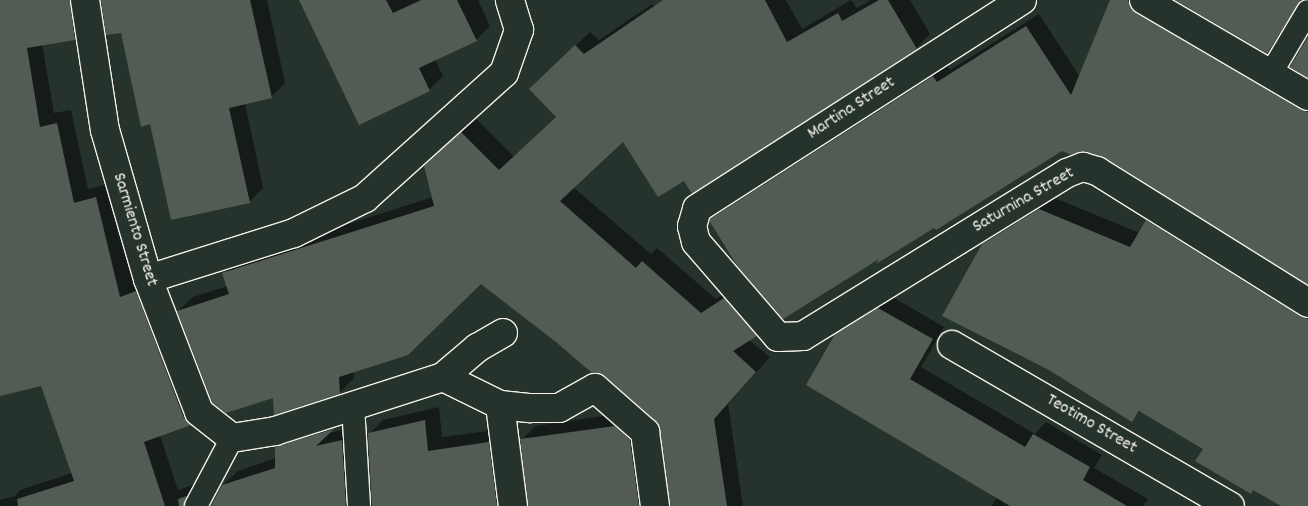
<!DOCTYPE html>
<html>
<head>
<meta charset="utf-8">
<style>
	body { margin:0 }
	#map { position:relative; width:1308px; height:506px; overflow:hidden; background:#26332d; font-family:Dekko,sans-serif }
	div>[style] { position:absolute }
	.shadow>* { inset:0; background:#0007 }
	.building>* { inset:0; background:#525c55 }
	.roads { filter:drop-shadow(1px 0 #f4f1e8) drop-shadow(-1px 0 #f4f1e8) drop-shadow(0 1px #f4f1e8) drop-shadow(0 -1px #f4f1e8) }
	.service>* { height:22px; margin:-11px; padding:0 11px; transform-origin:11px; border-radius:11px; background:#26332d }
	.pedestrian>* { height:28px; margin:-14px; padding:0 14px; transform-origin:14px; border-radius:14px; background:#26332d }
	.minor>* { height:28px; margin:-14px; padding:0 14px; transform-origin:14px; border-radius:14px; background:#26332d }
	span { translate:-50% -50%; white-space:nowrap; text-align:center; line-height:1.15; -webkit-text-stroke:4.5px #26332d; paint-order:stroke }
	.street-label { font-size:18px; color:#f4f1e8 }
</style>
</head>
<body>
<div id="map">
	<div class="shadow">
		<div style="clip-path:polygon(0 0,86px 0,89px 25px,75px 39px,42px 44px,54px 113px,71px 110px,88px 189px,110px 184px,134px 284px,150px 278px,204px 410px,190px 424px,160px 435px,178px 490px,199px 483px,198px 498px,211px 506px,223px 485px,238px 471px,276px 458px,276px 447px,290px 433px,344px 416px,333px 428px,289px 441px,289px 444px,356px 426px,367px 504px,373px 504px,369px 434px,383px 420px,439px 407px,442px 437px,503px 429px,520px 506px,0 506px,0 500px,15px 496px,20px 490px,72px 473px,41px 385px,0 395px)"></div>
		<div style="clip-path:polygon(102px 0,267px 0,285px 83px,271px 97px,245px 103px,263px 188px,249px 202px,151px 123px,121px 31px)"></div>
		<div style="clip-path:polygon(300px 0,478px 0,490px 26px,476px 40px,435px 59px,443px 76px,429px 90px)"></div>
		<div style="clip-path:polygon(664px 0,786px 0,802px 29px,851px 0,857px 8px,871px 0,910px 0,930px 34px,916px 48px,684px 179px,623px 140px,573px 187px,651px 254px,657px 248px,716px 299px,739px 285px,770px 321px,749px 340px,770px 357px,728px 404px,743px 506px,671px 506px,662px 430px,657px 420px,606px 375px,556px 341px,481px 282px,353px 371px,354px 378px,339px 393px,274px 396px,178px 311px,193px 297px,228px 286px,224px 274px,238px 259px,433px 197px,440px 152px,476px 119px,514px 157px,557px 116px,545px 75px,590px 32px,599px 40px,652px 4px,654px 6px)"></div>
		<div style="clip-path:polygon(1112px 0,1147px 0,1308px 95px,1308px 283px,1102px 155px,1087px 151px,1062px 150px,883px 255px,711px 220px,724px 207px,946px 64px,950px 70px,1039px 14px,1080px 77px)"></div>
		<div style="clip-path:polygon(1177px 0,1303px 0,1279px 40px,1267px 52px)"></div>
		<div style="clip-path:polygon(1052px 197px,1140px 233px,1147px 221px,1159px 208px,1308px 301px,1308px 506px,1283px 506px,1254px 489px,1251px 492px,1205px 448px,1141px 411px,1132px 420px,983px 245px,996px 232px)"></div>
		<div style="clip-path:polygon(891px 296px,944px 327px,921px 367px,1035px 434px,1046px 422px,1102px 455px,1094px 468px,1148px 499px,1143px 506px,992px 506px,997px 497px,836px 335px,849px 322px)"></div>
		<div style="clip-path:polygon(629px 412px,663px 506px,530px 506px,521px 440px,536px 426px)"></div>
	</div>
	<div class="building">
		<div style="clip-path:polygon(0 0,70px 0,75px 40px,27px 48px,40px 127px,57px 123px,74px 203px,96px 197px,120px 297px,136px 291px,184px 418px,191px 425px,144px 442px,165px 506px,18px 506px,17px 499px,74px 481px,41px 386px,0 396px)"></div>
		<div style="clip-path:polygon(101px 0,250px 0,272px 98px,229px 108px,250px 203px,171px 220px,150px 124px,141px 127px,121px 33px,106px 35px)"></div>
		<div style="clip-path:polygon(299px 0,386px 0,393px 13px,421px 0,457px 0,477px 41px,419px 68px,430px 91px,359px 125px)"></div>
		<div style="clip-path:polygon(663px 0,765px 0,787px 42px,838px 13px,842px 21px,879px 0,888px 0,917px 49px,692px 194px,684px 181px,658px 197px,623px 142px,560px 201px,636px 268px,642px 261px,701px 313px,724px 298px,757px 336px,733px 351px,756px 372px,714px 419px,727px 506px,670px 506px,660px 430px,655px 420px,605px 376px,599px 373px,592px 373px,556px 342px,481px 284px,408px 355px,339px 377px,340px 394px,274px 415px,273px 398px,226px 413px,212px 402px,177px 311px,229px 294px,222px 273px,434px 206px,424px 166px,461px 132px,499px 170px,556px 117px,529px 89px,575px 45px,584px 54px)"></div>
		<div style="clip-path:polygon(1110px 0,1128px 0,1131px 8px,1136px 13px,1300px 109px,1308px 112px,1308px 285px,1105px 158px,1087px 152px,1071px 155px,1062px 151px,936px 230px,934px 228px,876px 264px,879px 259px,783px 319px,738px 267px,710px 222px,710px 219px,933px 76px,937px 82px,1026px 26px,1071px 95px)"></div>
		<div style="clip-path:polygon(1175px 0,1301px 0,1267px 54px)"></div>
		<div style="clip-path:polygon(1308px 37px,1308px 78px,1290px 67px)"></div>
		<div style="clip-path:polygon(1039px 209px,1130px 247px,1146px 220px,1300px 316px,1308px 319px,1308px 506px,1281px 506px,1253px 490px,1251px 494px,1195px 461px,1203px 449px,1139px 411px,1132px 422px,1049px 370px,942px 316px,982px 244px)"></div>
		<div style="clip-path:polygon(878px 308px,933px 339px,910px 379px,1025px 447px,1033px 434px,1090px 467px,1083px 480px,1127px 506px,1010px 506px,806px 385px,835px 334px)"></div>
		<div style="clip-path:polygon(425px 420px,428px 451px,489px 442px,497px 506px,372px 506px,368px 433px)"></div>
		<div style="clip-path:polygon(615px 426px,630px 440px,639px 506px,528px 506px,520px 439px)"></div>
		<div style="clip-path:polygon(334px 429px,316px 446px,342px 440px,346px 506px,211px 506px,222px 485px,275px 468px,275px 447px)"></div>
		<div style="clip-path:polygon(187px 496px,183px 506px,179px 506px,178px 499px)"></div>
	</div>
	<div class="roads">
		<div class="service">
			<div style="left:1271px;top:73px;width:72px;rotate:-59.2deg"></div>
			<div style="left:353px;top:405px;width:101px;rotate:86.6deg"></div>
			<div style="left:196px;top:506px;width:77px;rotate:-62.1deg"></div>
		</div>
		<div class="pedestrian">
			<div style="left:595px;top:388px;width:67px;rotate:41.3deg"></div>
			<div style="left:645px;top:432px;width:75px;rotate:82.3deg"></div>
			<div style="left:500px;top:405px;width:102px;rotate:82.7deg"></div>
		</div>
		<div class="minor">
			<div style="left:85px;top:0;width:132px;rotate:81.3deg"></div>
			<div style="left:105px;top:130px;width:155px;rotate:73.9deg"></div>
			<div style="left:148px;top:279px;width:142px;rotate:69deg"></div>
			<div style="left:199px;top:412px;width:42px;rotate:38.2deg"></div>
			<div style="left:232px;top:438px;width:44px;rotate:-9.2deg"></div>
			<div style="left:275px;top:431px;width:176px;rotate:-17.8deg"></div>
			<div style="left:443px;top:377px;width:45px;rotate:-40.5deg"></div>
			<div style="left:477px;top:348px;width:30px;rotate:-30deg"></div>
			<div style="left:1022px;top:0;width:386px;rotate:147.3deg"></div>
			<div style="left:697px;top:209px;width:18px;rotate:106deg"></div>
			<div style="left:692px;top:226px;width:16px;rotate:76deg"></div>
			<div style="left:696px;top:242px;width:125px;rotate:49.2deg"></div>
			<div style="left:778px;top:337px;width:25px;rotate:-2deg"></div>
			<div style="left:803px;top:336px;width:310px;rotate:-31.7deg"></div>
			<div style="left:1067px;top:173px;width:17px;rotate:-21deg"></div>
			<div style="left:1083px;top:167px;width:15px;rotate:16deg"></div>
			<div style="left:1097px;top:171px;width:249px;rotate:32deg"></div>
			<div style="left:1144px;top:0;width:190px;rotate:30.3deg"></div>
			<div style="left:148px;top:279px;width:153px;rotate:-17.5deg"></div>
			<div style="left:294px;top:233px;width:79px;rotate:-26.2deg"></div>
			<div style="left:365px;top:198px;width:187px;rotate:-42deg"></div>
			<div style="left:504px;top:73px;width:46px;rotate:-70.8deg"></div>
			<div style="left:519px;top:30px;width:31px;rotate:-107deg"></div>
			<div style="left:952px;top:345px;width:321px;rotate:30.1deg"></div>
			<div style="left:443px;top:377px;width:64px;rotate:26.2deg"></div>
			<div style="left:500px;top:405px;width:31px;rotate:6deg"></div>
			<div style="left:531px;top:408px;width:28px"></div>
			<div style="left:559px;top:408px;width:41px;rotate:-29.1deg"></div>
		</div>
	</div>
	<div class="street-label">
		<span style="left:852px;top:109px;rotate:-33deg">Martina Street</span>
		<span style="left:1024px;top:201px;rotate:-30deg">Saturnina Street</span>
		<span style="left:134px;top:230px;rotate:73deg">Sarmiento Street</span>
		<span style="left:1091px;top:425px;rotate:30deg">Teotimo Street</span>
	</div>
</div>
</body>
</html>
